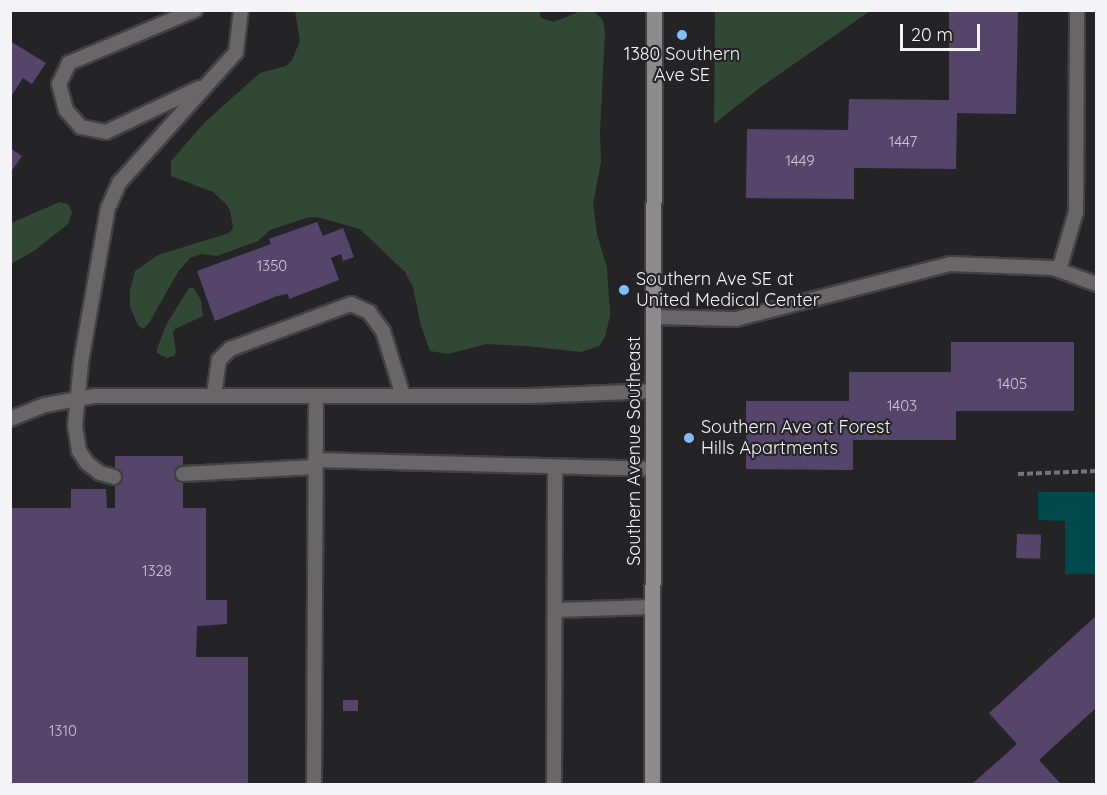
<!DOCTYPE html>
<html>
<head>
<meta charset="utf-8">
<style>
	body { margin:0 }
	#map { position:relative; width:1107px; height:795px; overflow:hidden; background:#242427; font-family:Quicksand,sans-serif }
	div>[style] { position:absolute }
	.green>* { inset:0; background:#314934 }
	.water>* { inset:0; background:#00494d }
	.building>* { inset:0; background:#56456b; transform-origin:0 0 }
	.path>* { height:4px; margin-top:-2px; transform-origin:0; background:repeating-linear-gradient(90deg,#757577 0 6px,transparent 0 9px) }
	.roads { filter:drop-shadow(2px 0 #414144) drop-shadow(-2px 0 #414144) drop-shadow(0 2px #414144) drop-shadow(0 -2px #414144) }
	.service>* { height:14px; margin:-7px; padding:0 7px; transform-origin:7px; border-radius:7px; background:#686666 }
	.secondary>* { height:15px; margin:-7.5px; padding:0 7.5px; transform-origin:7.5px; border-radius:7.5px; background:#8f8b8c }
	.dots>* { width:16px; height:16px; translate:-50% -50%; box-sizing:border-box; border:3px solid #242427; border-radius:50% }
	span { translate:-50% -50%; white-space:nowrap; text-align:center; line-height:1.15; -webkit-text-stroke:4.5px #242427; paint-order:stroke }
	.number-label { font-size:15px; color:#ccc8d3 }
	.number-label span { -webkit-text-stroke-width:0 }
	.poi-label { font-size:18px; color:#f4f4f6 }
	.left { translate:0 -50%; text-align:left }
	.street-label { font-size:18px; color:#f4f4f6 }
	.frame { position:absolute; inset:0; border:12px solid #f4f4f6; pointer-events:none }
	.scale { position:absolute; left:900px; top:24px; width:80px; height:27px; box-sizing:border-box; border:3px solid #f4f4f6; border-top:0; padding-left:8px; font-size:18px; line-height:21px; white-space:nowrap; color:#f4f4f6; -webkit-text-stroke:4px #242427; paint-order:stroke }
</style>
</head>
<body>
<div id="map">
	<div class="green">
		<div style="clip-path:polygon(539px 11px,541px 18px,553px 22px,581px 11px,594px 11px,603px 21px,605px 31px,600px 131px,601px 162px,593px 204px,597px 234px,607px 268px,610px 315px,605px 337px,599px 346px,581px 352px,527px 346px,486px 344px,448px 354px,430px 351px,421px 326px,413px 287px,405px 272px,360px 229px,317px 217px,309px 217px,270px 230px,258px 241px,217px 256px,201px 254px,190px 258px,178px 272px,149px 323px,143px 329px,138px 325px,130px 307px,130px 290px,135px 271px,158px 255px,229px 233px,233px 228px,230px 210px,225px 203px,213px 192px,171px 176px,171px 161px,205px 122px,260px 73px,286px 66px,292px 60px,300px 41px,295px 11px)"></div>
		<div style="clip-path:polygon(715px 11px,715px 10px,870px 11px,758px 89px,714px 124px)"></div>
		<div style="clip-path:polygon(60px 202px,68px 204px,72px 213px,68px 224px,34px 251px,11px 264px,11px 223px)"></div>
		<div style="clip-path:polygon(189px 288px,194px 288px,201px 301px,203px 316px,175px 329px,173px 333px,176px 352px,174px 356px,167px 358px,157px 353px,157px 349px,166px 325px)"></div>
	</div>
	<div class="water">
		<div style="clip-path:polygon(1038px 492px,1096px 492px,1096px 574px,1065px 574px,1065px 521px,1038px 520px)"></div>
	</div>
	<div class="building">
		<div style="clip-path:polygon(949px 10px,1018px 10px,1016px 114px,957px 113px,956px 169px,854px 168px,854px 199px,746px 198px,747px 129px,848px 130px,849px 99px,949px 100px)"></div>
		<div style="clip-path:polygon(10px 41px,46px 63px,32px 84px,23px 78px,10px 98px)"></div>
		<div style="clip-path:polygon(10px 148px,22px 156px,10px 173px)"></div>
		<div style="clip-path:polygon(317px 222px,323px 236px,343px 228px,354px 257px,343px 261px,341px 254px,331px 258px,339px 280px,289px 299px,288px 294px,277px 296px,215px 321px,197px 271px,271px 244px,269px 239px)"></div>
		<div style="clip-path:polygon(951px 342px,1074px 342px,1074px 411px,956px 411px,956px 440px,853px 440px,853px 470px,746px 469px,746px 401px,849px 401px,849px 372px,951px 372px)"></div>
		<div style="clip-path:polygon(115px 456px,183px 456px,183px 508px,206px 508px,206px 600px,227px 600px,227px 624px,197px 626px,196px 657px,248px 657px,248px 784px,10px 784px,10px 508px,71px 508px,71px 489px,106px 489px,107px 508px,115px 508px)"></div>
		<div style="left:1017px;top:534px;width:24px;height:24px;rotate:2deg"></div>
		<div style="clip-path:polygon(1096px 616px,1096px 708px,1039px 760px,1061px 784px,972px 784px,1017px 744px,989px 713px)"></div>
		<div style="left:343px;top:700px;width:15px;height:11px"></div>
	</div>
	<div class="path">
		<div style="left:1018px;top:474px;width:78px;rotate:-2.2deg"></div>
	</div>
	<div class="roads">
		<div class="service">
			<div style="left:195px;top:10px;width:137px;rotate:157.2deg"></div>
			<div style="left:69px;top:63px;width:23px;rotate:115deg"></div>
			<div style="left:59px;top:84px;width:27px;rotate:75deg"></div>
			<div style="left:66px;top:110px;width:23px;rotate:49deg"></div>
			<div style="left:81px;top:127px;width:25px;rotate:11deg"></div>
			<div style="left:106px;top:132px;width:103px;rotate:-25.3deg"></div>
			<div style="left:1059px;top:270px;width:60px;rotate:-73.7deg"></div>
			<div style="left:1076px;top:212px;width:202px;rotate:-89.7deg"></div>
			<div style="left:654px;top:317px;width:82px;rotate:1.4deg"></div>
			<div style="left:736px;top:319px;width:221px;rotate:-14.4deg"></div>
			<div style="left:950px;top:264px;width:103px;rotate:2.2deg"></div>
			<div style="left:1053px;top:268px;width:46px;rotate:20.4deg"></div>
			<div style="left:214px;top:395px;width:35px;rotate:-82deg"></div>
			<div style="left:219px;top:360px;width:16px;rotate:-45deg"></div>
			<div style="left:230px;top:349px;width:129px;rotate:-20.4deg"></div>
			<div style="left:351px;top:304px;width:20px;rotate:24deg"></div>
			<div style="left:369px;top:312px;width:24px;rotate:54deg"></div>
			<div style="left:383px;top:331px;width:68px;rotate:72.9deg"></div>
			<div style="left:10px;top:419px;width:38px;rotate:-22deg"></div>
			<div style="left:45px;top:405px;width:51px;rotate:-10.2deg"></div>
			<div style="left:95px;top:396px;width:436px"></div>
			<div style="left:531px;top:396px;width:122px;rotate:-2.3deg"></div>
			<div style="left:315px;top:460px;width:338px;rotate:1.5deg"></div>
			<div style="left:183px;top:474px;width:132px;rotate:-3deg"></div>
			<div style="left:114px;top:477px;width:15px;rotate:-164deg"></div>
			<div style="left:100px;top:473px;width:16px;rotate:-142deg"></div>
			<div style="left:87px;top:463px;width:14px;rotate:-124deg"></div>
			<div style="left:79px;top:451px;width:25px;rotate:-99deg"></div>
			<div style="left:75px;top:426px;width:64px;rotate:-84.6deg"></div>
			<div style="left:81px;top:362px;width:156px;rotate:-80.1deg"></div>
			<div style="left:108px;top:208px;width:27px;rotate:-66deg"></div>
			<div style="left:119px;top:183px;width:176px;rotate:-48.2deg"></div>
			<div style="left:236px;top:52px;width:42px;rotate:-83.2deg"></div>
			<div style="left:556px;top:610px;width:96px;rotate:-1.8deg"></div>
			<div style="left:314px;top:784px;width:388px;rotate:-89.7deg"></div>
			<div style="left:554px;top:784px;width:316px;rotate:-89.8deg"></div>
		</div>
		<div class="secondary">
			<div style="left:652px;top:784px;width:774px;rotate:-89.85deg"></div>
		</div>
	</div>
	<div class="dots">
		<div style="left:682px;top:35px;background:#81bdfa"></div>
		<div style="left:624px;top:290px;background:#81bdfa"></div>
		<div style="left:689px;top:438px;background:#81bdfa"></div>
	</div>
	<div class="number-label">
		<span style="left:903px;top:142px">1447</span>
		<span style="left:800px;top:161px">1449</span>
		<span style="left:272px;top:266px">1350</span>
		<span style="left:1012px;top:384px">1405</span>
		<span style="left:902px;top:406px">1403</span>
		<span style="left:157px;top:571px">1328</span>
		<span style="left:63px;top:731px">1310</span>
	</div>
	<div class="poi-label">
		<span style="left:682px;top:65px">1380 Southern<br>Ave SE</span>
		<span class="left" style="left:636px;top:290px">Southern Ave SE at<br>United Medical Center</span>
		<span class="left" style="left:701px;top:438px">Southern Ave at Forest<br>Hills Apartments</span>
	</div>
	<div class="street-label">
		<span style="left:634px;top:451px;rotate:-90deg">Southern Avenue Southeast</span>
	</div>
	<div class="frame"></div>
	<div class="scale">20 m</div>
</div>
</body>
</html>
